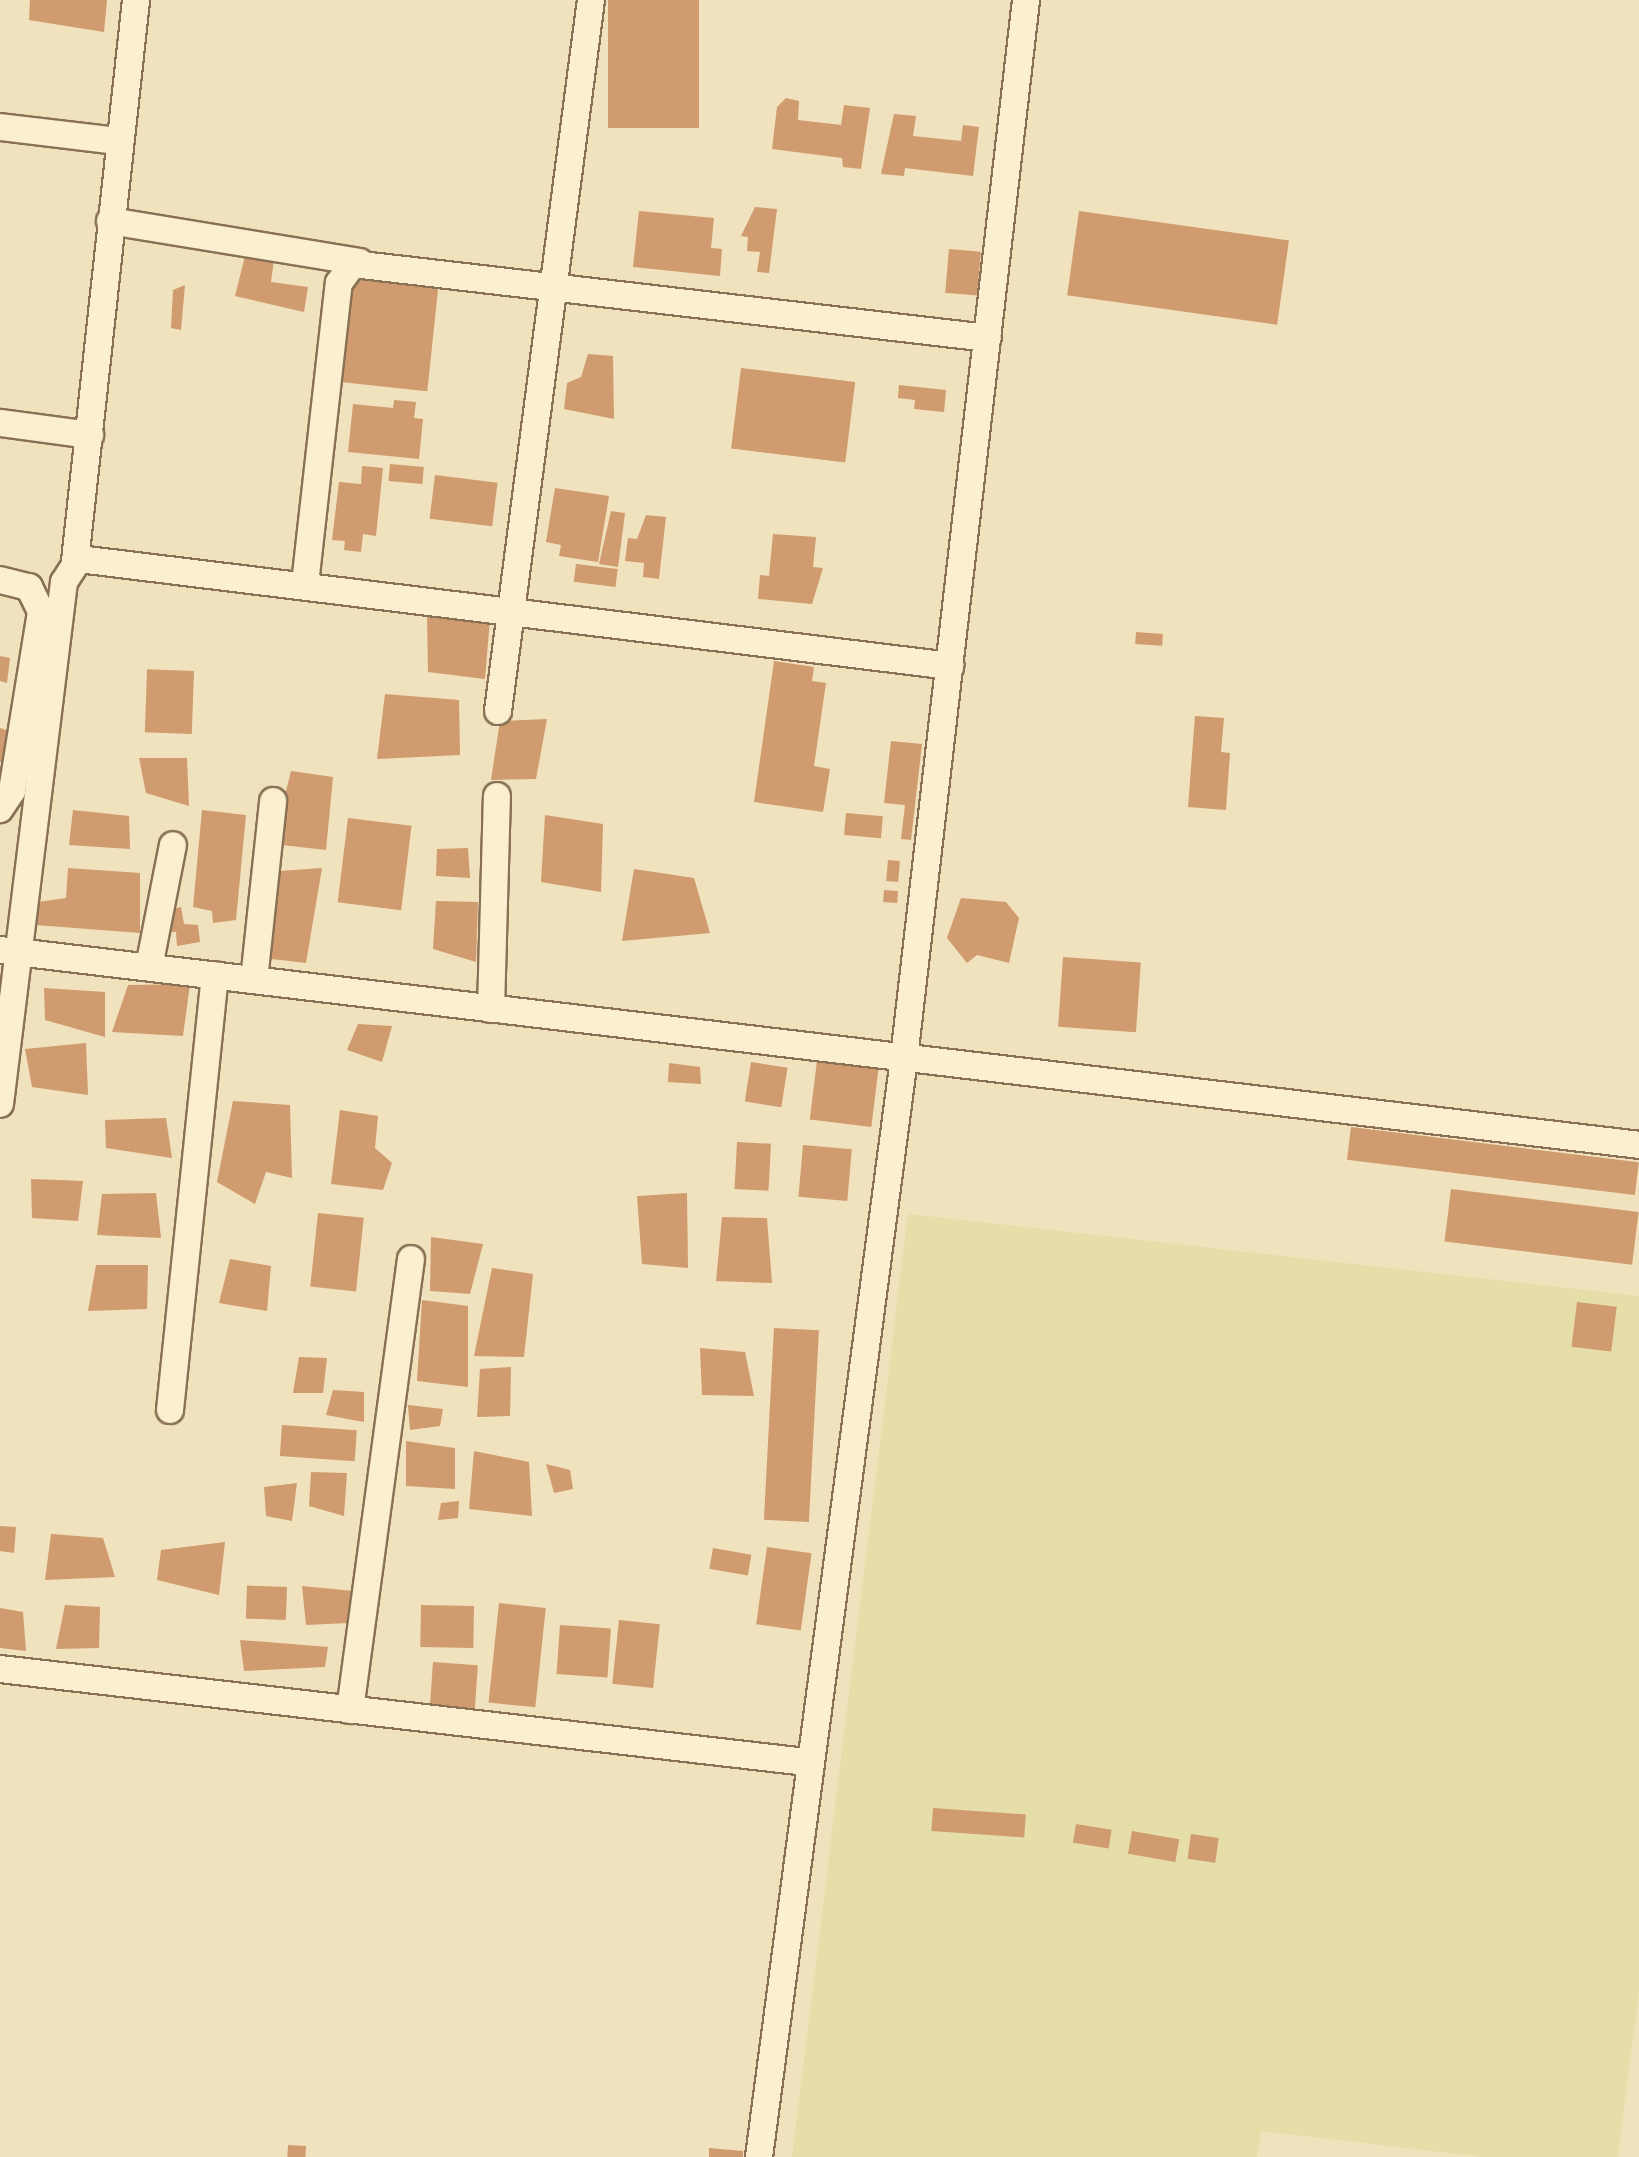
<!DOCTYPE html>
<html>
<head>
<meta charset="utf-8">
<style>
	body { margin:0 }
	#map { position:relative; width:1639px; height:2157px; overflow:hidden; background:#f0e2bc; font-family:Merriweather,serif }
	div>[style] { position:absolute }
	.farmland>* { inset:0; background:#e6dea9 }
	.building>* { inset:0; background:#d09b6f; transform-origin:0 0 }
	.roads { filter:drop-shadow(2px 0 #887154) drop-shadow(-2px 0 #887154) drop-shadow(0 2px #887154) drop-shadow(0 -2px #887154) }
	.minor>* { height:26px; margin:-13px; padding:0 13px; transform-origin:13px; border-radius:13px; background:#fbefcf }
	span { translate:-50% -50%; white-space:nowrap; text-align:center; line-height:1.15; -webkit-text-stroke:8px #f7eccb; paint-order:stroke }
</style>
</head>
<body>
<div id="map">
	<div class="farmland">
		<div style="clip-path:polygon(908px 1214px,1639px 1296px,1639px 1993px,1618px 2157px,1483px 2157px,1261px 2131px,1257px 2157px,792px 2157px)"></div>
	</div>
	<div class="building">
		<div style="clip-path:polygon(30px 0,107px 0,104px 32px,29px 20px)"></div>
		<div style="left:608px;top:0;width:91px;height:128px"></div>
		<div style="clip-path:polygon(786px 98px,799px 101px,798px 120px,841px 125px,844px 105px,870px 108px,861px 169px,843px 167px,842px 158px,772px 149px,777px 107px)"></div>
		<div style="clip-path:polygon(894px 114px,916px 116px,913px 136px,961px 141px,963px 125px,979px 127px,973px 176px,905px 168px,904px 176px,881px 174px)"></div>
		<div style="clip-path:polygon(755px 207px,777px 209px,769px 273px,757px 272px,760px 252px,747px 251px,748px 237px,741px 236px)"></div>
		<div style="clip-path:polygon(639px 211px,714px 218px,711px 248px,722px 249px,720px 276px,633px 267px)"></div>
		<div style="left:1079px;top:211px;width:212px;height:85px;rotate:8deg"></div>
		<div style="left:949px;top:249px;width:32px;height:44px;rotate:5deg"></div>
		<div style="clip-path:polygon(245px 256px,274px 260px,271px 282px,308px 287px,304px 312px,235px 296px)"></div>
		<div style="left:355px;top:266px;width:85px;height:117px;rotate:6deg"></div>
		<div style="clip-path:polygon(185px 285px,181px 330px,171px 328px,173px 290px)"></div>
		<div style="clip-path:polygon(588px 354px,613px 356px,614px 419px,564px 409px,567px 383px,581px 377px)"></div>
		<div style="left:741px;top:368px;width:115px;height:81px;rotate:7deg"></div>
		<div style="clip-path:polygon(899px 385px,946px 390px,944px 412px,914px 409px,915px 400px,898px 398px)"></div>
		<div style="clip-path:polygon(394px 400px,416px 402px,414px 418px,423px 419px,419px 459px,348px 452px,353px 404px,393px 408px)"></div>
		<div style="left:390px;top:464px;width:34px;height:17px;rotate:5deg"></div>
		<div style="clip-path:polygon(362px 466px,383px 468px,376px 536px,363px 534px,361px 552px,344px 550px,345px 541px,332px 540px,339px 482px,361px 484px)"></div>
		<div style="left:435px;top:475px;width:63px;height:44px;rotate:7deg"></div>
		<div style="clip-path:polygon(555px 488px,609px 496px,598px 562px,559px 556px,561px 545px,546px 542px)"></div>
		<div style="clip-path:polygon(611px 511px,625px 513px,618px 567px,599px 564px)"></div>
		<div style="clip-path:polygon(646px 515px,666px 517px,659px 579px,643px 577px,644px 563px,625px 561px,628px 538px,637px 539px)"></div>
		<div style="clip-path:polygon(773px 534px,816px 537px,813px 567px,823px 568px,812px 604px,758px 599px,760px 575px,769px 576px)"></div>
		<div style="left:576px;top:564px;width:42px;height:18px;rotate:7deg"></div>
		<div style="clip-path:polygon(427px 615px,490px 619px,485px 679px,428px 672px)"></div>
		<div style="left:1136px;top:632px;width:27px;height:12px;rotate:4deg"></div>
		<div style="clip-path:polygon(0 656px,10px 658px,7px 683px,0 681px)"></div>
		<div style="clip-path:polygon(774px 661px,814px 667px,812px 681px,826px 683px,814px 766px,830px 769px,823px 812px,754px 802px)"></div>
		<div style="left:194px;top:671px;width:63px;height:47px;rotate:92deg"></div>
		<div style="clip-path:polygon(385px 694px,459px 700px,460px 755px,377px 759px)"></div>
		<div style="clip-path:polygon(1195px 716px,1224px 718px,1221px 752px,1230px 753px,1226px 810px,1188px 807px)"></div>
		<div style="clip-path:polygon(547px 719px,536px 779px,491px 780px,500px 721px)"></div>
		<div style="clip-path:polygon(0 728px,9px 731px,7px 763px,0 762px)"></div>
		<div style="clip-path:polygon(891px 741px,922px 744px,911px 840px,901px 839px,905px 805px,884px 803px)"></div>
		<div style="clip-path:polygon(139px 758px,187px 758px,189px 806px,146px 793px)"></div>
		<div style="clip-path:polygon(291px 771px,333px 777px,326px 850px,273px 844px)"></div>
		<div style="clip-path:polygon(73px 810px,129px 816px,130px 849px,69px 845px)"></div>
		<div style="clip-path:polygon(202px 810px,246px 815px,236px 920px,213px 923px,212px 911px,193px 907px)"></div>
		<div style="left:846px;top:813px;width:37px;height:22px;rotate:5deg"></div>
		<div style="clip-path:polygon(545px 815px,603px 824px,601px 892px,541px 882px)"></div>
		<div style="left:348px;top:818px;width:64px;height:85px;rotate:7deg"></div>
		<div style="clip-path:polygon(468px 848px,470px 878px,436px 876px,437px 849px)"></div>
		<div style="left:888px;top:860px;width:12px;height:21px;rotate:5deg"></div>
		<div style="clip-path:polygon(68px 868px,140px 873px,140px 933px,36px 925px,37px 902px,66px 898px)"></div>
		<div style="clip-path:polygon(322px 868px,306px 963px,263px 958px,280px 871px)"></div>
		<div style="clip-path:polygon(634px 869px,694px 878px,710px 933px,622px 941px)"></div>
		<div style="left:884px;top:890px;width:14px;height:12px;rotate:4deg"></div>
		<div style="clip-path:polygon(961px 898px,1006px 902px,1019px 918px,1009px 963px,977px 955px,967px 963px,947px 938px)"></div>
		<div style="clip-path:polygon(436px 901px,478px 902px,476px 962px,433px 949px)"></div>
		<div style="clip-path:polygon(181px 907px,184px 924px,198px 925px,200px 942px,177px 946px,176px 932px,162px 931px,166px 911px)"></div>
		<div style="left:1063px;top:957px;width:78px;height:70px;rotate:4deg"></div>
		<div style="clip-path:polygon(190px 984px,183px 1036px,112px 1032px,128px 985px)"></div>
		<div style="clip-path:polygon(44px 988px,105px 992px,105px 1037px,45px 1020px)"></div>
		<div style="clip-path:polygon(358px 1024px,392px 1026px,382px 1062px,347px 1050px)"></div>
		<div style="clip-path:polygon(86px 1043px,88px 1095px,32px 1087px,25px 1049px)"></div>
		<div style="left:817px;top:1061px;width:62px;height:59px;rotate:7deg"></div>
		<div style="left:751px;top:1062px;width:37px;height:40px;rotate:9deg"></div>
		<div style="clip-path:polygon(669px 1063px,700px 1067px,701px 1084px,668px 1082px)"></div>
		<div style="clip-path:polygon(233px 1101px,290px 1105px,292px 1178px,266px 1172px,255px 1204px,217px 1182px)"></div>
		<div style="clip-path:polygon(340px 1110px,378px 1116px,375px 1148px,392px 1163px,383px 1190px,331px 1184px)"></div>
		<div style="clip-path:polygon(166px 1118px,172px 1158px,106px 1148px,105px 1120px)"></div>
		<div style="left:1351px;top:1127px;width:290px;height:33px;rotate:7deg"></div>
		<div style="left:737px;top:1142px;width:34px;height:47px;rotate:3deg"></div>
		<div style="left:803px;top:1145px;width:49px;height:52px;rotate:5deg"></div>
		<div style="clip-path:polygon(31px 1179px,83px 1181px,78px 1221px,32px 1218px)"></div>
		<div style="left:1451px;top:1189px;width:189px;height:53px;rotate:7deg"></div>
		<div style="clip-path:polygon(156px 1193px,161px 1238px,97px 1235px,102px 1194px)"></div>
		<div style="clip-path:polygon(687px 1193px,688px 1268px,642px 1264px,637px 1196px)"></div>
		<div style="left:318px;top:1213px;width:46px;height:74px;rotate:6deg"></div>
		<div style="clip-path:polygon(722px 1217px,767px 1218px,772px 1283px,716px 1281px)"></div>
		<div style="clip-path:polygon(431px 1237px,483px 1244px,470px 1294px,430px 1291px)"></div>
		<div style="clip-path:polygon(230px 1259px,271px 1266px,267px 1311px,219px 1303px)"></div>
		<div style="clip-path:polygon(96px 1265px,148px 1265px,147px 1309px,88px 1311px)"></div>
		<div style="clip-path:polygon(492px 1268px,533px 1274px,524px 1357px,474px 1356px)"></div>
		<div style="clip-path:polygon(422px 1300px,468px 1306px,468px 1387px,417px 1381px)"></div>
		<div style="left:1577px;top:1302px;width:40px;height:45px;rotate:7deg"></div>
		<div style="left:774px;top:1328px;width:45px;height:192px;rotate:3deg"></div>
		<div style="clip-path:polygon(700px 1348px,745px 1352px,754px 1396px,702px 1395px)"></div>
		<div style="clip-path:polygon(299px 1357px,327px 1358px,323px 1393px,293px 1393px)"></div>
		<div style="clip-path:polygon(511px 1367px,510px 1416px,477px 1417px,480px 1369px)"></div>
		<div style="clip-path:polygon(333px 1390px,364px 1392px,364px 1422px,326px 1415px)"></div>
		<div style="clip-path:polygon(408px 1405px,443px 1409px,440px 1426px,410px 1430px)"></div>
		<div style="left:282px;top:1425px;width:75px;height:31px;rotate:4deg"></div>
		<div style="clip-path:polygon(406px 1441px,455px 1448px,455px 1489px,406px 1486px)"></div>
		<div style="clip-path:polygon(474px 1451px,529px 1462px,532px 1516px,469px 1509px)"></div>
		<div style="clip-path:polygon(546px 1464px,570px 1470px,573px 1489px,554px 1493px)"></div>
		<div style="clip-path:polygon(311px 1472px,347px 1473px,344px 1516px,309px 1506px)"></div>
		<div style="clip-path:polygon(297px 1483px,292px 1521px,266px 1516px,264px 1487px)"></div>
		<div style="clip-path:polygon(459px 1501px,458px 1518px,438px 1520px,441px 1503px)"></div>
		<div style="clip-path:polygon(0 1526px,16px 1527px,14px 1553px,0 1551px)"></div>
		<div style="clip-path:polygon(51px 1534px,103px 1538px,115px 1577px,45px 1580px)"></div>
		<div style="clip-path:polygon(225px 1542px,219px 1595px,157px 1580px,161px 1550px)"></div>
		<div style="left:767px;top:1547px;width:45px;height:78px;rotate:8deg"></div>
		<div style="left:713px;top:1548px;width:39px;height:21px;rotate:10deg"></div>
		<div style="clip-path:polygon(302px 1586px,354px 1591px,348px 1623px,306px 1625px)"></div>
		<div style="left:287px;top:1587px;width:33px;height:40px;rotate:92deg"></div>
		<div style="left:499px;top:1603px;width:47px;height:100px;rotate:6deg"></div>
		<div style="clip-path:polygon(65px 1605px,100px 1607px,99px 1648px,56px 1649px)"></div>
		<div style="left:421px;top:1605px;width:53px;height:42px;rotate:1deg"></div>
		<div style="clip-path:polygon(0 1608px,23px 1612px,26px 1651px,0 1648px)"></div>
		<div style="left:619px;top:1620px;width:41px;height:64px;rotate:6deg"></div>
		<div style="left:560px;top:1625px;width:51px;height:49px;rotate:4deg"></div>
		<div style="clip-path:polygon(240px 1640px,328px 1647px,325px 1667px,244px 1671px)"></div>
		<div style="left:433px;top:1662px;width:45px;height:46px;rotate:4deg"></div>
		<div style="left:933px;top:1808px;width:93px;height:23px;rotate:4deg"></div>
		<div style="left:1076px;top:1824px;width:36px;height:19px;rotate:9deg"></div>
		<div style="left:1132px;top:1831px;width:48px;height:23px;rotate:10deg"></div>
		<div style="left:1191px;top:1834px;width:28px;height:25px;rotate:8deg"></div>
		<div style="left:288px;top:2145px;width:18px;height:12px;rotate:3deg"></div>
		<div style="clip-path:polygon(709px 2148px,743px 2151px,743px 2157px,709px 2157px)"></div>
	</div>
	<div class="roads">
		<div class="minor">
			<div style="left:0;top:127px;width:118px;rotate:6.8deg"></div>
			<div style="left:110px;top:221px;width:253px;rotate:9.3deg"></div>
			<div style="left:0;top:423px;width:91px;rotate:7.6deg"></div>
			<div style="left:75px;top:561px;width:564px;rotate:-83.79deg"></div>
			<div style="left:0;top:580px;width:30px;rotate:14deg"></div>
			<div style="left:29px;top:587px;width:28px;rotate:64deg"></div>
			<div style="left:41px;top:612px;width:181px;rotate:99.2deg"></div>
			<div style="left:12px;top:791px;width:22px;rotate:124deg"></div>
			<div style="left:305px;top:584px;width:303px;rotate:-83.6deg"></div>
			<div style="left:339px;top:283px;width:24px;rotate:-54deg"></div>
			<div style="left:353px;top:264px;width:639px;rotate:6.65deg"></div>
			<div style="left:498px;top:711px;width:717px;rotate:-82.55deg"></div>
			<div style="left:0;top:950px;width:1651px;rotate:6.78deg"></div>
			<div style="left:149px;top:967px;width:124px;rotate:-78.9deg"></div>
			<div style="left:254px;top:980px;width:180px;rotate:-83.9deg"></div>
			<div style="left:491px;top:1009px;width:213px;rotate:-88.4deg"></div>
			<div style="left:0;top:1104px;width:526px;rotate:-83.01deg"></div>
			<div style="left:64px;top:582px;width:27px;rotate:-57deg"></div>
			<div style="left:79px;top:559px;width:878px;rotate:7deg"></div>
			<div style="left:170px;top:1410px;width:437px;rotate:-84.1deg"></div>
			<div style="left:0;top:1669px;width:811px;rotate:6.58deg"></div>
			<div style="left:350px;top:1710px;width:455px;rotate:-82.3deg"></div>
			<div style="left:759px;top:2157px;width:1109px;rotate:-82.48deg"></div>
			<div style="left:904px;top:1058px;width:1065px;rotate:-83.42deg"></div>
		</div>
	</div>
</div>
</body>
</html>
